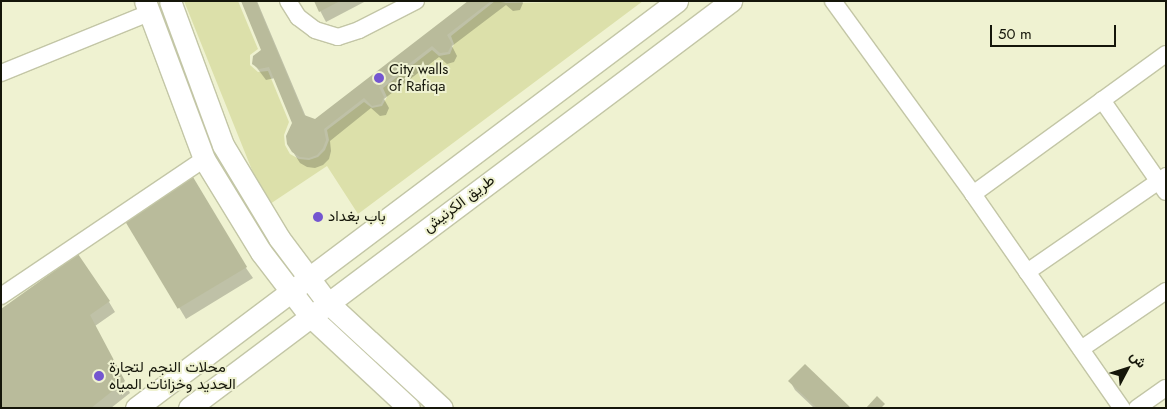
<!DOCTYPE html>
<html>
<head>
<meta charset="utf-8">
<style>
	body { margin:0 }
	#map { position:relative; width:1167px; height:409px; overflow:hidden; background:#eff2d1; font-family:Jost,Vazirmatn,sans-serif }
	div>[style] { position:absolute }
	.green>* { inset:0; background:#dce0aa }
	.shadow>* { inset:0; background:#0003 }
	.building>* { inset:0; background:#b9bb9b; transform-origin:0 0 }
	.roads { filter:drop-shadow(1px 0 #c3c6a6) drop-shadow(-1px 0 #c3c6a6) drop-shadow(0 1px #c3c6a6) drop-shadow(0 -1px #c3c6a6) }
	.minor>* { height:16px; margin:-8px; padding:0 8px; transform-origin:8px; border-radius:8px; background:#fff }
	.major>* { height:21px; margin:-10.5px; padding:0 10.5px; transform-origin:10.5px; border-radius:10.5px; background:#fff }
	.dots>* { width:14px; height:14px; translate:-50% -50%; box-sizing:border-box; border:2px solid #eff2d1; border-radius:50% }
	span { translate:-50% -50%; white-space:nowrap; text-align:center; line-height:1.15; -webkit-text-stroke:4px #eff2d1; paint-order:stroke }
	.poi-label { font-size:15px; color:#15160a }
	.left { translate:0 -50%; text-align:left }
	.street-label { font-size:15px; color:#15160a }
	.frame { position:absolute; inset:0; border:2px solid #15160a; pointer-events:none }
	.north { position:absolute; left:1102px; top:344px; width:50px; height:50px; -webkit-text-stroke:4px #eff2d1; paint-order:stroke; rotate:50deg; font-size:14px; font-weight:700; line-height:20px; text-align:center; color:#15160a }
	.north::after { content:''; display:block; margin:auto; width:18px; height:22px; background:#15160a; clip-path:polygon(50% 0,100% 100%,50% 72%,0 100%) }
	.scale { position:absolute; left:990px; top:25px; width:126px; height:22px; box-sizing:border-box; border:2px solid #15160a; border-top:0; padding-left:6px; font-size:15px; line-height:18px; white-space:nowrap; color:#15160a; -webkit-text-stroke:4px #eff2d1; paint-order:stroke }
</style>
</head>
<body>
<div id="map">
	<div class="green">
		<div style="clip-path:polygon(184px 1px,238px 1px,258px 49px,250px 55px,250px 65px,258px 72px,268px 71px,289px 122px,284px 135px,285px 145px,290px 154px,299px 159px,309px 160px,318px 157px,325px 150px,329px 140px,327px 130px,364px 102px,372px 108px,382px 106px,387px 97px,383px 88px,432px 50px,439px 56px,450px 54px,454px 44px,451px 36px,495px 1px,506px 3px,643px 1px,358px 214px,327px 166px,270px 204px,254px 175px)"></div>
	</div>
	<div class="shadow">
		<div style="clip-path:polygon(242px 1px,257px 1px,306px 117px,316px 120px,470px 1px,522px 1px,523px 3px,520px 10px,513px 11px,506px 5px,452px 46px,457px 56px,454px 62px,447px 64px,439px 57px,384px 99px,389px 108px,386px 115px,380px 116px,371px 108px,330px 141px,331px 151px,329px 159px,323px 165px,315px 168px,307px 167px,300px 163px,288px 144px,293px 123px,275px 78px,266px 80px,254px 64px,263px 51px)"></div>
		<div style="clip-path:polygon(315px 1px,366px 1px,326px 22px)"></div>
		<div style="clip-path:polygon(126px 219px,246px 268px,253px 278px,186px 319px)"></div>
		<div style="clip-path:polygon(109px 302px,115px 312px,95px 326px,130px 393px,111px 408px,1px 408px,1px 310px)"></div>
		<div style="clip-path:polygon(790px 381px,849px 408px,814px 408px,795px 390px)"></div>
	</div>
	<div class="building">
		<div style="clip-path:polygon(241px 1px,256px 1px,304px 115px,315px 119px,468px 1px,491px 1px,447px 35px,452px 44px,448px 52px,440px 53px,432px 46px,379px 87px,384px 97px,381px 104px,372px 106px,364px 98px,324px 129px,326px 140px,323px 148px,317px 155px,309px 158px,300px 157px,292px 152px,287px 144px,286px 136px,292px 123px,269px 67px,259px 69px,252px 64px,253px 56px,261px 50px)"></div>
		<div style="clip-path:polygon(314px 1px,340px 1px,319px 12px)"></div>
		<div style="left:193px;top:177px;width:105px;height:81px;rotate:59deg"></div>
		<div style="clip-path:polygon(78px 254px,110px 301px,90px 315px,125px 381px,91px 408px,1px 408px,1px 309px)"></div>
		<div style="clip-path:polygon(805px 364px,851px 408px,817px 408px,788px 381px)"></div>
		<div style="clip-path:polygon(877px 396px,885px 404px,881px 408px,866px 408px)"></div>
	</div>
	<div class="roads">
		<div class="minor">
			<div style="left:288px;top:1px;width:19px;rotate:58deg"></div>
			<div style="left:298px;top:17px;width:21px;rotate:37deg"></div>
			<div style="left:315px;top:30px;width:24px;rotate:17deg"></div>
			<div style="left:338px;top:37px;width:22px;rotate:-18deg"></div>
			<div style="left:359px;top:30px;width:64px;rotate:-27deg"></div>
			<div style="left:833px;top:1px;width:238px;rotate:54deg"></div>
			<div style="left:973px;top:194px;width:261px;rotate:55.2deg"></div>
			<div style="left:1px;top:73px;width:160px;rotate:-22.1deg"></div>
			<div style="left:1102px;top:100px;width:112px;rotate:55.2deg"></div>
			<div style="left:973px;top:194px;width:238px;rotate:-36deg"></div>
			<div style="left:1027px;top:272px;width:169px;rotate:-34.6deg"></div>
			<div style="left:1px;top:296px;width:245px;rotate:-34deg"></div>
			<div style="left:1081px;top:349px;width:103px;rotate:-34.3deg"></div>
			<div style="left:1137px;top:408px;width:35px;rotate:-35deg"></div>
		</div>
		<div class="major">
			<div style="left:145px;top:1px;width:169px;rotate:69.5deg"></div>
			<div style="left:204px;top:159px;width:109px;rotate:58.5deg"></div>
			<div style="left:261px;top:252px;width:81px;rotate:52.6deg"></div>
			<div style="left:310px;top:316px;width:135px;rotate:42.9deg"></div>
			<div style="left:170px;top:1px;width:153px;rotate:69.8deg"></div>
			<div style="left:223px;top:145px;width:109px;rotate:58.9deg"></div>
			<div style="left:279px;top:238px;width:80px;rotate:53.1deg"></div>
			<div style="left:327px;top:302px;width:156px;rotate:42.7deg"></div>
			<div style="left:136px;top:408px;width:677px;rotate:-36.95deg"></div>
			<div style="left:189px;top:408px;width:678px;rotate:-36.9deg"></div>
		</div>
	</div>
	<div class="dots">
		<div style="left:379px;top:78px;background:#7456d0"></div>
		<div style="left:318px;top:217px;background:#7456d0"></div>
		<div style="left:99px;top:376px;background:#7456d0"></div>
	</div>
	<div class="poi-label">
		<span class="left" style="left:389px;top:78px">City walls<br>of Rafiqa</span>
		<span class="left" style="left:328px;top:217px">باب بغداد</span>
		<span class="left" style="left:109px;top:376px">محلات النجم لتجارة<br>الحديد وخزانات المياه</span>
	</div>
	<div class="street-label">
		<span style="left:459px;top:204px;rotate:-37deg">طريق الكرنيش</span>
	</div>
	<div class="frame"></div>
	<div class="north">ش</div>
	<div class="scale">50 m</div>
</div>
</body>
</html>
